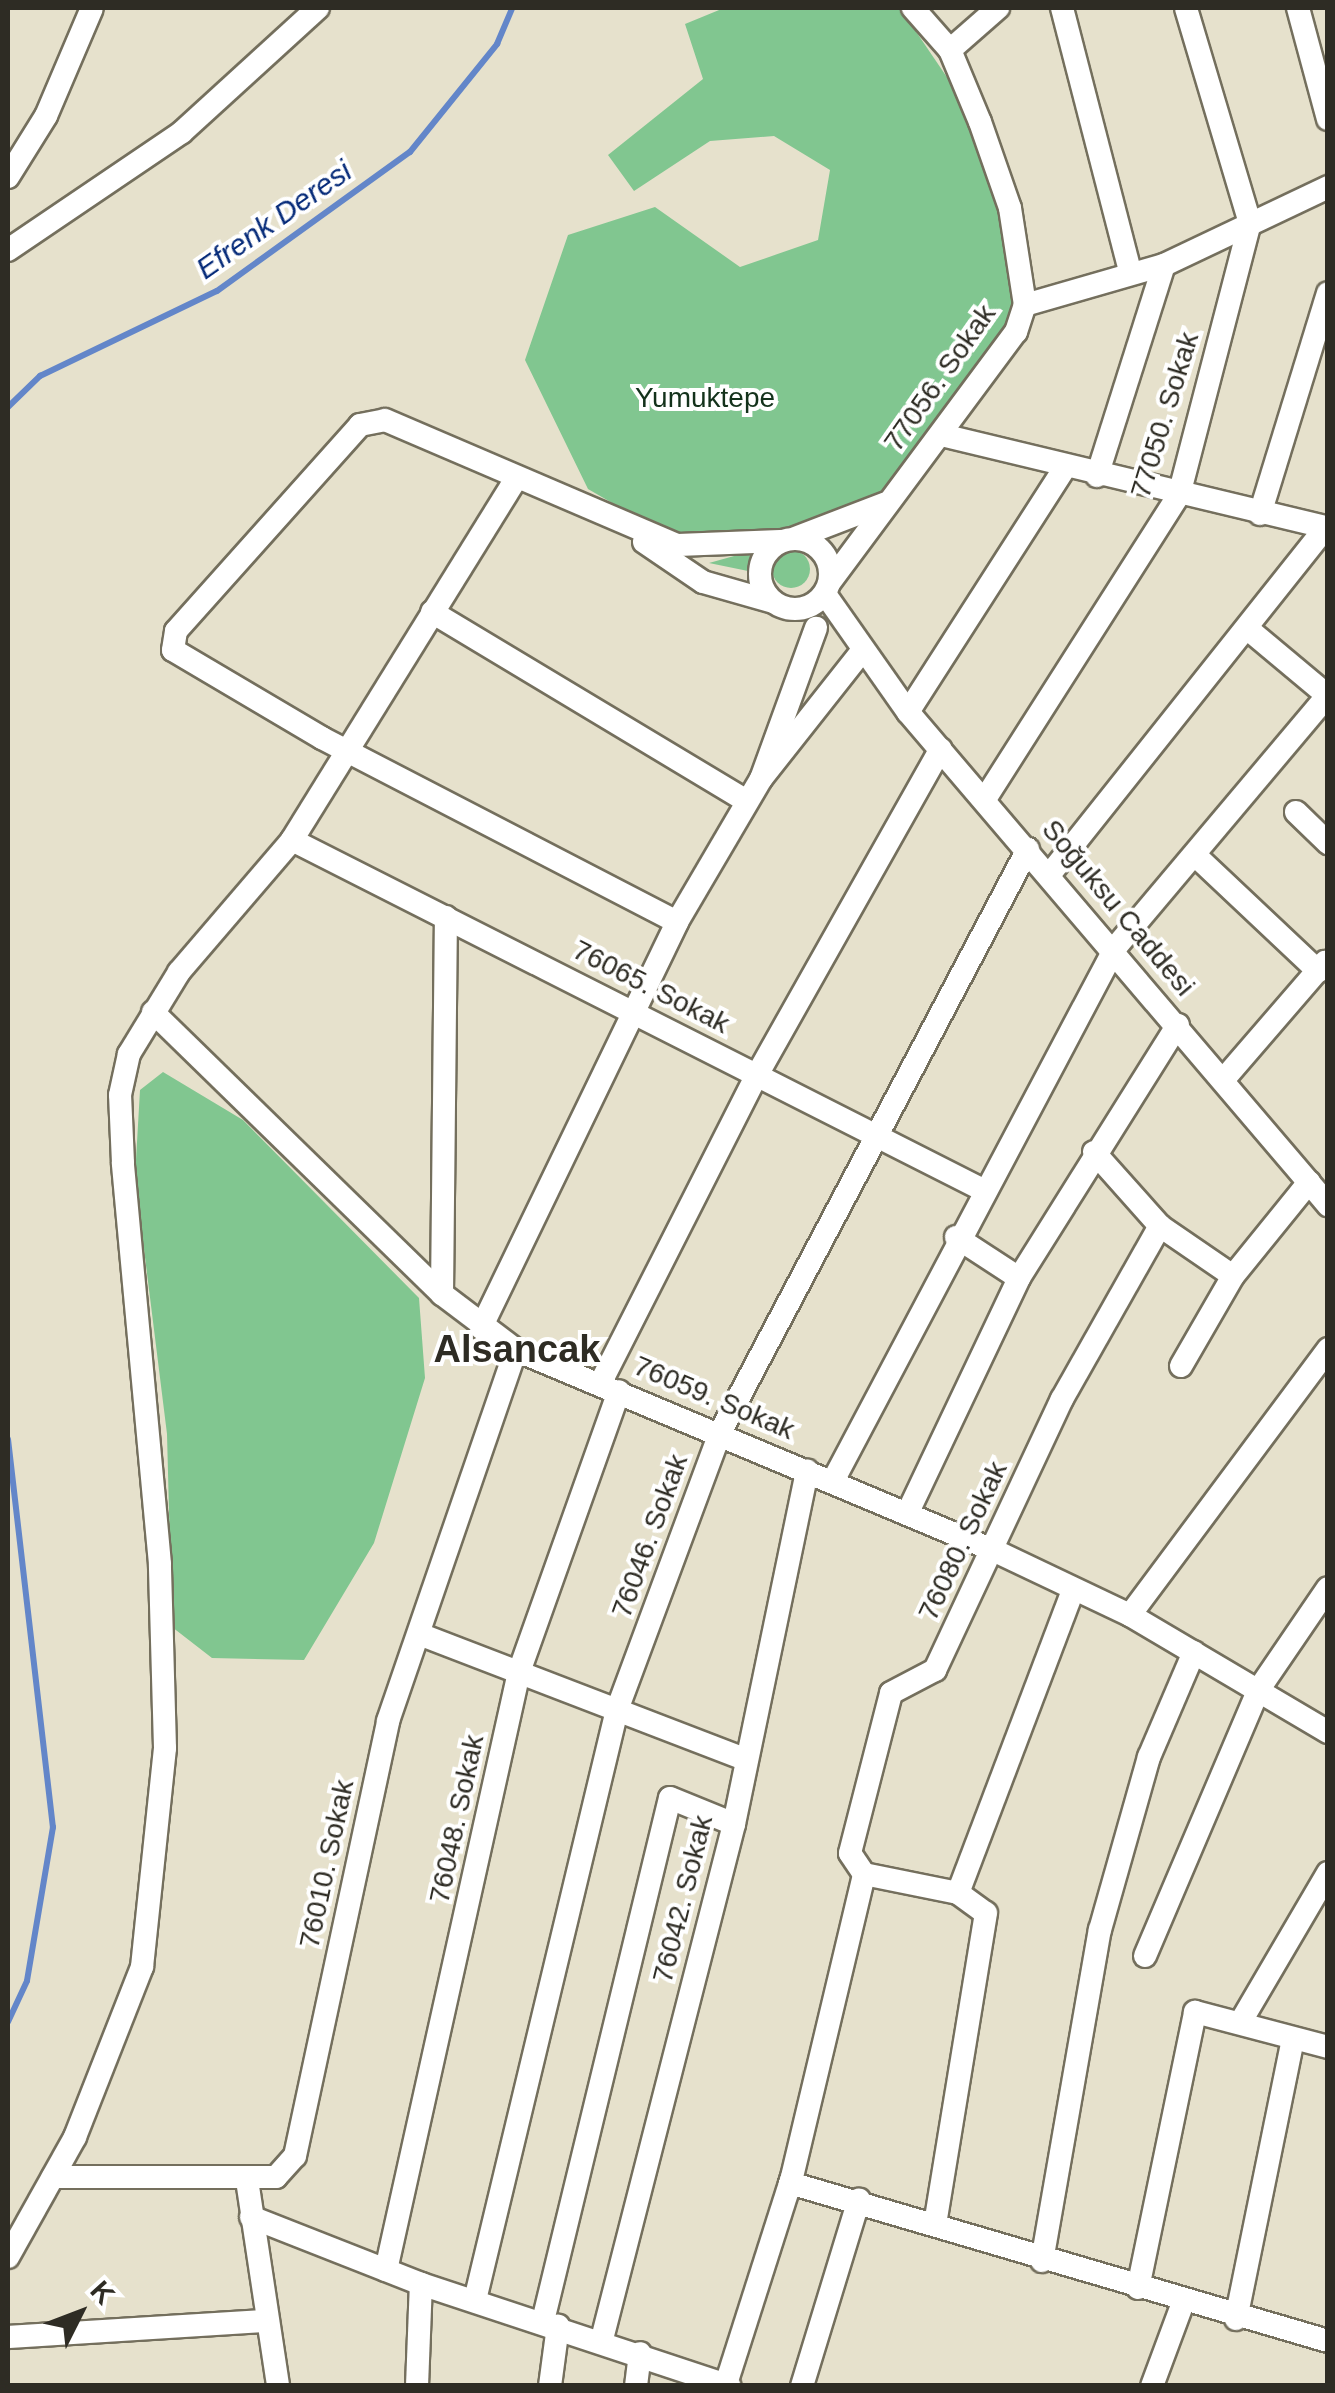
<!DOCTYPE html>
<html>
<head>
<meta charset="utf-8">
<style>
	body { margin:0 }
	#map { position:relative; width:1335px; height:2393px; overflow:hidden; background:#e6e1cc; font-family:Arial,sans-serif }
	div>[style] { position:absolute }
	.green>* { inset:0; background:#81c690 }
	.round { border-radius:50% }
	.stream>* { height:6px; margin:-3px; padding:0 3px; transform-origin:3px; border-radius:3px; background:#6386c9 }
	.roads { filter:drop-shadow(2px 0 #746f5d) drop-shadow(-2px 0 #746f5d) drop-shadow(0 2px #746f5d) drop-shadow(0 -2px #746f5d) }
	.minor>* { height:22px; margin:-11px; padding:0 11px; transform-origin:11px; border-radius:11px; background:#fff }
	.minor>.ring { margin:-11px; padding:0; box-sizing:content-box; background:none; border:22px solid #fff; border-radius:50% }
	span { translate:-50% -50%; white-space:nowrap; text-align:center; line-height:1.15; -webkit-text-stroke:8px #fff; paint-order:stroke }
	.street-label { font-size:28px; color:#2e2c24 }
	.park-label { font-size:28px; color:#13321b }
	.water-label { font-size:30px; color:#062b79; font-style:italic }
	.district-label { font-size:38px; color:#2e2c24; font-weight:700 }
	.frame { position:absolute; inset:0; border:10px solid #2e2c24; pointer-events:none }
	.north { position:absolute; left:30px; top:2263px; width:100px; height:100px; -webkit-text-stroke:8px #fff; paint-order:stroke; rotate:48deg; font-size:28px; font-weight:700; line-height:40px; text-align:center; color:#2e2c24 }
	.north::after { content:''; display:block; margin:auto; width:35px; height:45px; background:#2e2c24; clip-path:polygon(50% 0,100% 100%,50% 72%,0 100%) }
</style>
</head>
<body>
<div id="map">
	<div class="green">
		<div style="clip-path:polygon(724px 8px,900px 8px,957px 92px,1004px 213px,1013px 299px,1003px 335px,895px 481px,870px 501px,772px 537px,666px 534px,588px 489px,525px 360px,568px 235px,655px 207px,740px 267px,818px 240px,830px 170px,774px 136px,710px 141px,634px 191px,608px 155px,703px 79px,685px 24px)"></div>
		<div class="round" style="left:772px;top:550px;width:38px;height:38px"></div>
		<div style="clip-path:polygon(752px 551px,748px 571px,709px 563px)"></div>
		<div style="clip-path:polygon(163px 1072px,243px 1120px,419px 1298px,425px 1378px,374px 1543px,304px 1660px,212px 1658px,172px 1627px,167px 1434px,135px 1177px,140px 1090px)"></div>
	</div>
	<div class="stream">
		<div style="left:8px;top:407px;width:45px;rotate:-44.1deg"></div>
		<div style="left:40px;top:376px;width:196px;rotate:-25.7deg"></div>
		<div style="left:217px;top:291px;width:238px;rotate:-35.8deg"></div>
		<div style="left:410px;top:152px;width:139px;rotate:-51.1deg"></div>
		<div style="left:497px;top:44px;width:39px;rotate:-67deg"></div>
		<div style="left:8px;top:1439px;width:391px;rotate:83.4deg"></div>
		<div style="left:53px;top:1827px;width:156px;rotate:99.6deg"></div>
		<div style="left:27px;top:1981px;width:45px;rotate:114.9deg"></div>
	</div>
	<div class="roads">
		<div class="minor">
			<div style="left:1062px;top:8px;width:272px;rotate:75.5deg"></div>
			<div style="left:1298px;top:8px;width:115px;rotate:74.9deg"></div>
			<div style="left:950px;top:50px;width:64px;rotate:-41.2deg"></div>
			<div style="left:8px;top:177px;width:72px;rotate:-58.1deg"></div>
			<div style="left:46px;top:116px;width:117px;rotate:-66.9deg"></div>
			<div style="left:8px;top:250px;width:210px;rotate:-34.1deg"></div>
			<div style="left:182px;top:132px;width:184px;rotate:-42.4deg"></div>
			<div style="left:1025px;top:305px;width:145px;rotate:-16.1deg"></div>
			<div style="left:1164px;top:265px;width:182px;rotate:-25.4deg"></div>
			<div style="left:942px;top:435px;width:397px;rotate:13.5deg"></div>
			<div style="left:1097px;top:476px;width:221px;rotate:-72.4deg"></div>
			<div style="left:1260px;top:514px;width:231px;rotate:-72.9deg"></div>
			<div style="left:795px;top:538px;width:97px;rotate:-21deg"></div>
			<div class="ring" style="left:760px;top:539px;width:48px;height:48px"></div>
			<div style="left:644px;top:542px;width:71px;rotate:34.1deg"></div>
			<div style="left:703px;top:582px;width:73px;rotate:15.9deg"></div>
			<div style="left:830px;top:582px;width:312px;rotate:-53.4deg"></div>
			<div style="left:1016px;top:332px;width:28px;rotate:-72deg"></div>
			<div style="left:1025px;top:305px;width:98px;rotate:-98.8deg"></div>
			<div style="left:1010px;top:208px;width:91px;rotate:-109.2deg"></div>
			<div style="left:980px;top:122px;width:78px;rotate:-112.6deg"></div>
			<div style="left:950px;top:50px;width:56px;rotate:-131.4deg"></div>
			<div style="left:825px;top:594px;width:144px;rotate:54.9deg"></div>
			<div style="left:908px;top:712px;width:648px;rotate:49.57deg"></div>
			<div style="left:432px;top:612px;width:367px;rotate:31deg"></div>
			<div style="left:1248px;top:629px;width:104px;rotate:39.9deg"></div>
			<div style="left:908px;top:712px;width:289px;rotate:-57.3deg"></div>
			<div style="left:761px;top:779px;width:161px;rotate:-70deg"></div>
			<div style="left:985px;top:799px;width:361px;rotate:-57.5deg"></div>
			<div style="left:1179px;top:495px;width:281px;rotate:-75.4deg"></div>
			<div style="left:1250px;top:223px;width:224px;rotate:-106.6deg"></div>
			<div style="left:1296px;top:812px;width:45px;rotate:44.1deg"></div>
			<div style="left:292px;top:840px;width:772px;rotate:26.86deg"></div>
			<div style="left:1196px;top:856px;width:168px;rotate:43.3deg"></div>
			<div style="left:1050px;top:874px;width:443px;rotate:-51.5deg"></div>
			<div style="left:677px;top:922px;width:400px;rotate:-152.6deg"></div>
			<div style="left:322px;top:738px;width:173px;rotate:-149.4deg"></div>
			<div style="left:173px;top:650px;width:19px;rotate:-81deg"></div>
			<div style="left:176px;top:631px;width:276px;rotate:-48.2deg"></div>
			<div style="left:360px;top:425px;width:25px;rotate:-11deg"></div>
			<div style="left:385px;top:420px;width:317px;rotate:23.2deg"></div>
			<div style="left:676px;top:545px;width:106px;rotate:-2.2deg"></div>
			<div style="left:153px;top:1012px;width:404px;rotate:44.3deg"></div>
			<div style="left:442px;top:1294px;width:93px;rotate:37.1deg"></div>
			<div style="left:516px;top:1350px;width:519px;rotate:22.76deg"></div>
			<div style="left:995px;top:1551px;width:149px;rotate:25.4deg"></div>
			<div style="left:1130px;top:1615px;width:230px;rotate:30.6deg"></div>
			<div style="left:1224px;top:1079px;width:155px;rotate:-49.2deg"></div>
			<div style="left:1094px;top:1152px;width:99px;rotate:48.3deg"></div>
			<div style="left:1160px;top:1226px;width:88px;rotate:34.4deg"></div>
			<div style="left:956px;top:1237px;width:75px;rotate:33.1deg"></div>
			<div style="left:442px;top:1294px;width:377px;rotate:-89.4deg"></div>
			<div style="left:481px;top:1328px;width:451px;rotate:-64.2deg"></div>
			<div style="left:677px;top:922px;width:166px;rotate:-59.6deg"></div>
			<div style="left:761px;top:779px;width:164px;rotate:-51.7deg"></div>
			<div style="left:1181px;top:1366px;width:104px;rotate:-60deg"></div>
			<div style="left:1233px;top:1276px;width:121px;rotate:-51deg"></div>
			<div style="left:600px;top:1384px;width:347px;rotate:-63.1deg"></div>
			<div style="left:757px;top:1075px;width:374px;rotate:-60.6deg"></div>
			<div style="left:834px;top:1479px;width:601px;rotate:-62.11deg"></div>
			<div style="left:1115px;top:948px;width:331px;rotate:-49.9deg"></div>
			<div style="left:908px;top:1512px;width:259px;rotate:-64.6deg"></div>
			<div style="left:1019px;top:1278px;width:299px;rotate:-57.9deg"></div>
			<div style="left:1130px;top:1615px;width:332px;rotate:-53.3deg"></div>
			<div style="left:419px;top:1634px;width:346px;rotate:21deg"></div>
			<div style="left:864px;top:1874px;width:25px;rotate:-124deg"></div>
			<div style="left:850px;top:1853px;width:165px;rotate:-75.6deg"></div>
			<div style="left:891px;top:1693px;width:50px;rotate:-27.6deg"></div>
			<div style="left:935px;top:1670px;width:299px;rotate:-64.9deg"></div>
			<div style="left:1062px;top:1399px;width:199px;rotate:-60.5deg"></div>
			<div style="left:864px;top:1874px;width:96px;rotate:11.4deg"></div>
			<div style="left:958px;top:1893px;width:34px;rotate:36deg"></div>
			<div style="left:986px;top:1913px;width:314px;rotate:99.3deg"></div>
			<div style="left:958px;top:1893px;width:324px;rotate:-69.2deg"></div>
			<div style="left:1145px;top:1956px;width:290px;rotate:-66.9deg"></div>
			<div style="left:1259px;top:1689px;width:122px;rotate:-55.7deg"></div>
			<div style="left:1240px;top:2023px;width:174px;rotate:-59.6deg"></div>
			<div style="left:53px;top:2177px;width:223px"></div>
			<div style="left:276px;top:2177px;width:28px;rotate:-48deg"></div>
			<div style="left:295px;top:2156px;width:445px;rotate:-77.9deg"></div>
			<div style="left:388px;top:1721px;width:392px;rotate:-71deg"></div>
			<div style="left:247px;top:2180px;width:208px;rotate:81.4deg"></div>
			<div style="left:790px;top:2183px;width:561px;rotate:16.37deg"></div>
			<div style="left:251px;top:2217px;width:183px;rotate:21.5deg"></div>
			<div style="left:421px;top:2284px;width:325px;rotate:18.3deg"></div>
			<div style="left:8px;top:2257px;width:137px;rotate:-60.8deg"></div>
			<div style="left:75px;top:2137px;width:183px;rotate:-68.5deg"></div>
			<div style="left:142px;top:1967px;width:220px;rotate:-84deg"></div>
			<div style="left:165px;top:1748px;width:184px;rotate:-91.6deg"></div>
			<div style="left:160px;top:1564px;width:403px;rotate:-95.3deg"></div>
			<div style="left:123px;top:1163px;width:68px;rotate:-92.5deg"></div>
			<div style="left:120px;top:1095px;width:42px;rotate:-77.6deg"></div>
			<div style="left:129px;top:1054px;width:96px;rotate:-58.6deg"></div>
			<div style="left:179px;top:972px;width:174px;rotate:-49.4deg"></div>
			<div style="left:292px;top:840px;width:423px;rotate:-58.2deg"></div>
			<div style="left:1042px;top:2261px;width:336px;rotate:-80.1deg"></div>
			<div style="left:1100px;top:1930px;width:180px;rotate:-74.2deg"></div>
			<div style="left:1149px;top:1757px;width:114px;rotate:-66.8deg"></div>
			<div style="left:386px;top:2270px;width:613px;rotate:-77.46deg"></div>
			<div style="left:519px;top:1672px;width:298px;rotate:-70.4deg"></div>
			<div style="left:1138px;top:2288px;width:282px;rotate:-78.3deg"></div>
			<div style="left:1195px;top:2012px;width:138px;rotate:14.7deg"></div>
			<div style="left:475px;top:2300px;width:607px;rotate:-76.47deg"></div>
			<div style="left:617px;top:1710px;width:298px;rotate:-69.6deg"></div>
			<div style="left:721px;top:1431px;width:658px;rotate:-62.19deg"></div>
			<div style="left:1236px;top:2319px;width:286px;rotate:-78.5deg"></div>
			<div style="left:543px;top:2321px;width:538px;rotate:-76.35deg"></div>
			<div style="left:670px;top:1798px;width:69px;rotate:22.1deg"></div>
			<div style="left:8px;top:2337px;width:257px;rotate:-3.6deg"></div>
			<div style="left:602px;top:2339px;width:532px;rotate:-75.62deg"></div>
			<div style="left:734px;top:1824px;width:361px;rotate:-78.3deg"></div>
			<div style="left:726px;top:2384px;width:217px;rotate:-72.3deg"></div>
			<div style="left:792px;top:2177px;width:311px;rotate:-76.6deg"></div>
			<div style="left:417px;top:2386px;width:102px;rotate:-87.8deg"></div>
			<div style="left:550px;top:2386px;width:61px;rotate:-82.4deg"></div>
			<div style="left:636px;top:2386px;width:33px;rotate:-83deg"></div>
			<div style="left:802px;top:2386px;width:195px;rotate:-73deg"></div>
			<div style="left:1152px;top:2386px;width:92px;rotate:-69.6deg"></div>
		</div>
	</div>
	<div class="street-label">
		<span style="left:940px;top:378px;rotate:-55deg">77056. Sokak</span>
		<span style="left:1165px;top:415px;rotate:-73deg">77050. Sokak</span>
		<span style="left:1118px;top:908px;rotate:50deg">Soğuksu Caddesi</span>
		<span style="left:651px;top:987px;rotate:27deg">76065. Sokak</span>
		<span style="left:714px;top:1398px;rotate:23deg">76059. Sokak</span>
		<span style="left:650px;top:1536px;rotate:-70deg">76046. Sokak</span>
		<span style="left:963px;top:1541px;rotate:-65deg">76080. Sokak</span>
		<span style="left:457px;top:1819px;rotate:-78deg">76048. Sokak</span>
		<span style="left:327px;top:1864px;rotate:-78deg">76010. Sokak</span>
		<span style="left:683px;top:1899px;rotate:-76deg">76042. Sokak</span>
	</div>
	<div class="park-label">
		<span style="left:705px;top:398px">Yumuktepe</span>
	</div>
	<div class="water-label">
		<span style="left:274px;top:220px;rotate:-35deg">Efrenk Deresi</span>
	</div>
	<div class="district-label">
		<span style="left:517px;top:1350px">Alsancak</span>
	</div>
	<div class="frame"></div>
	<div class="north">K</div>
</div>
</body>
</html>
